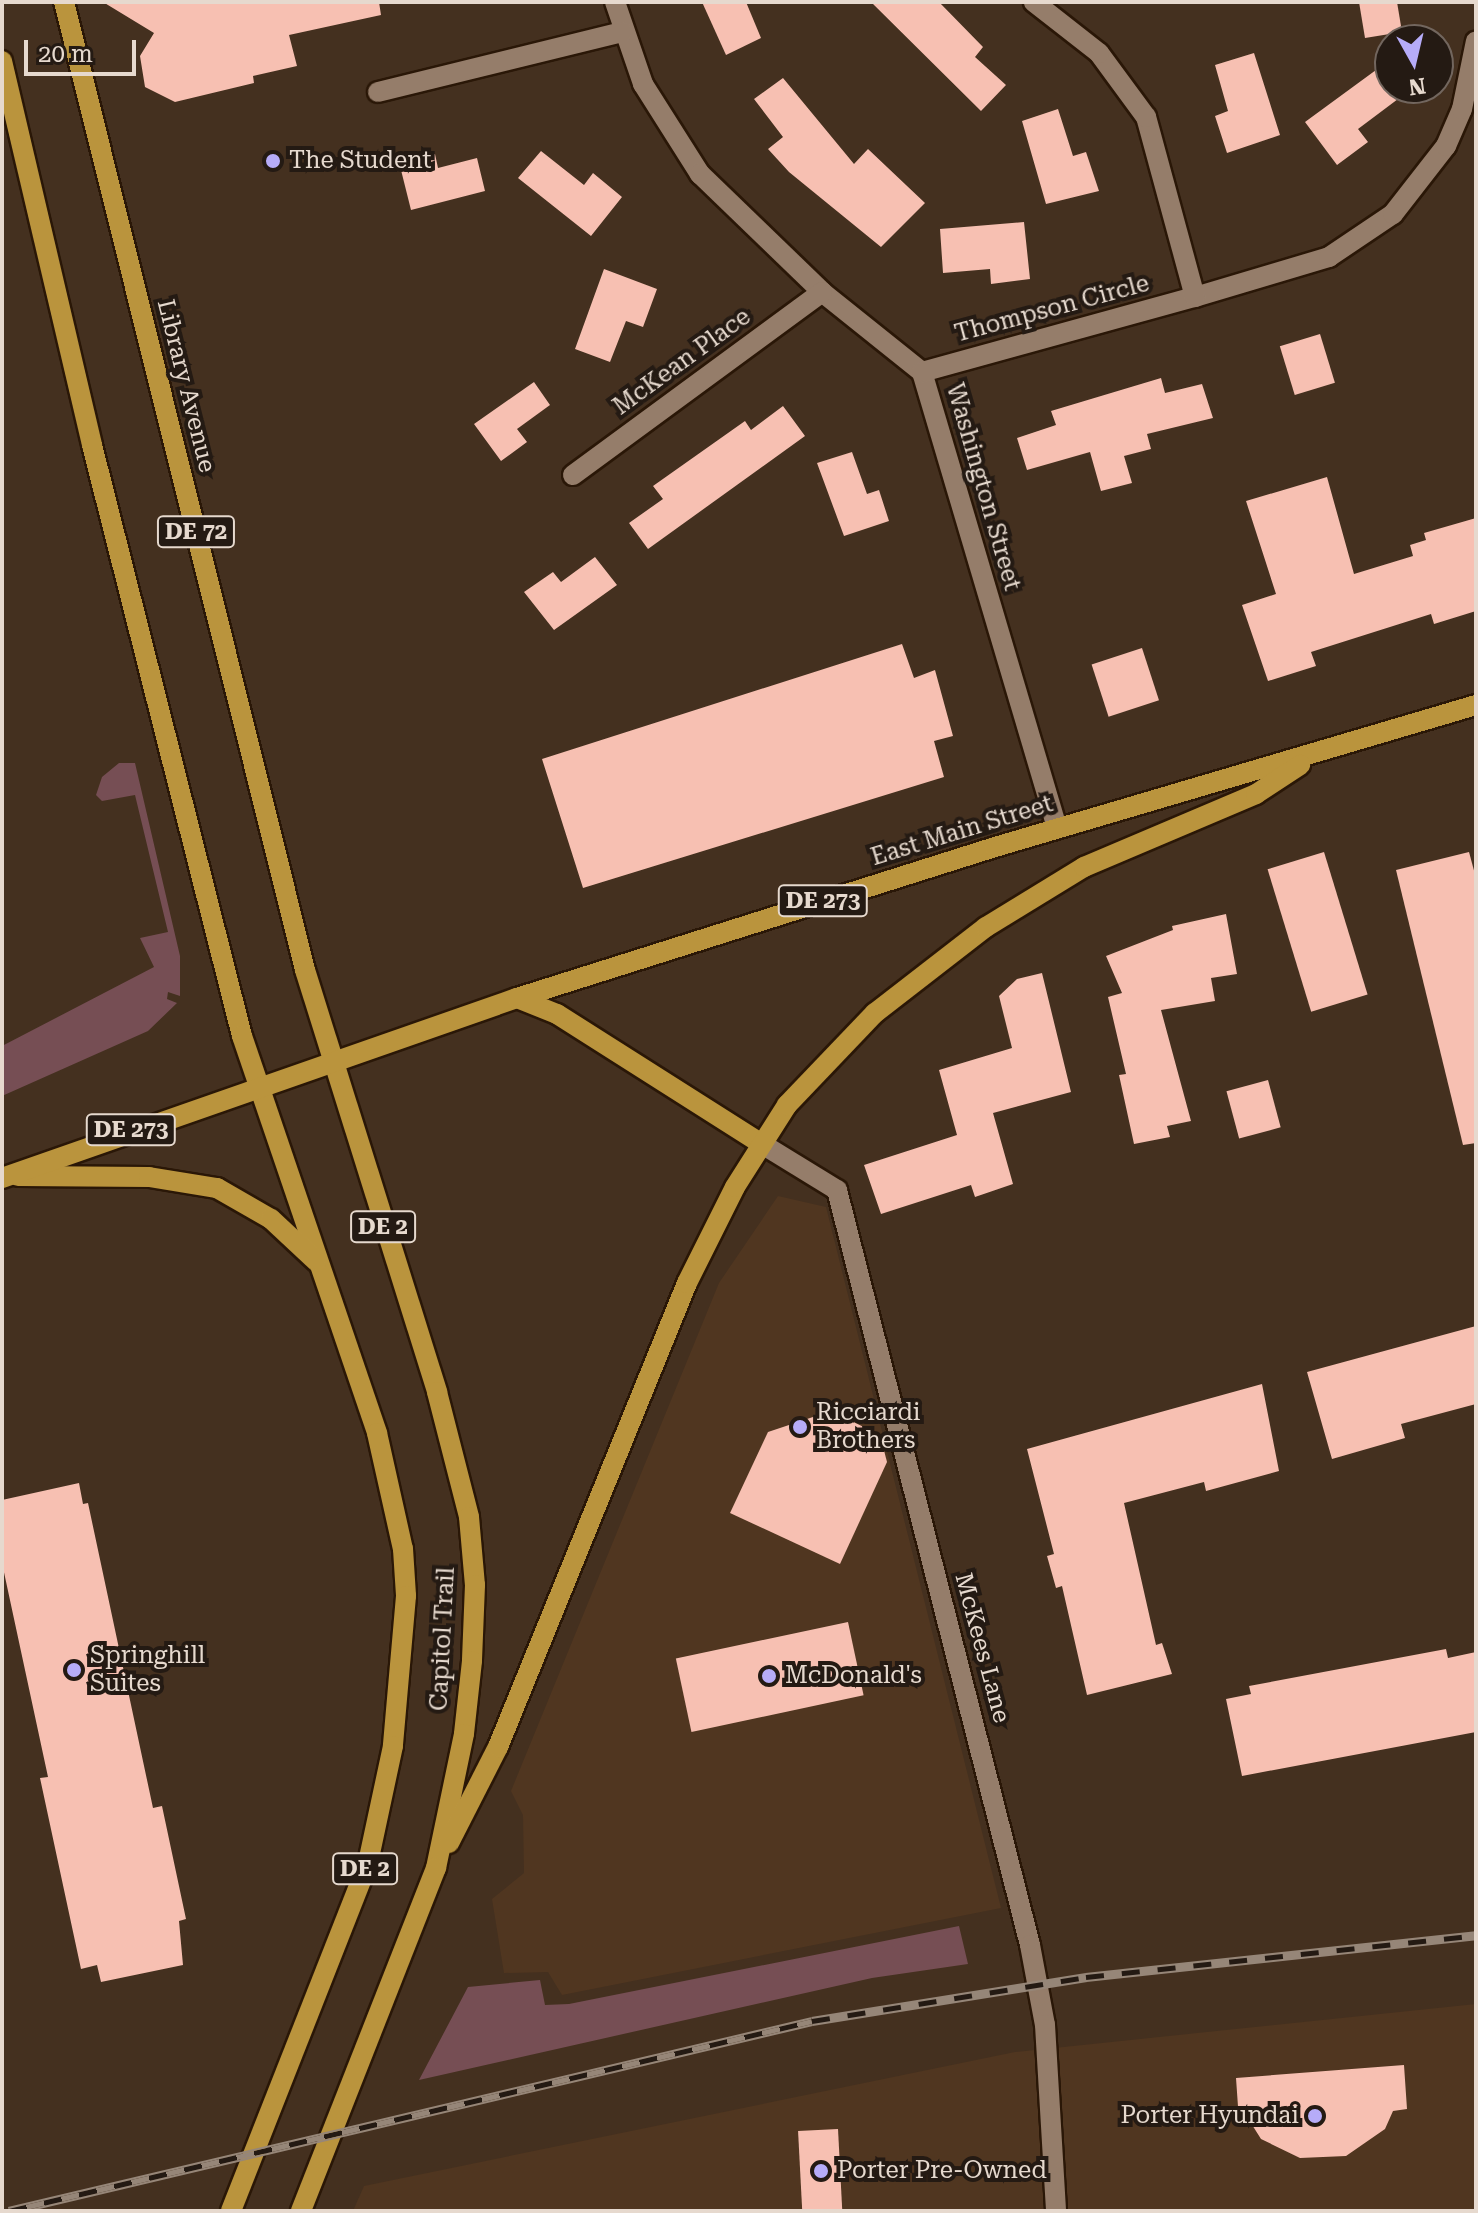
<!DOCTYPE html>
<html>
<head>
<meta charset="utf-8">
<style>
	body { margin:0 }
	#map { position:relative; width:1478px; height:2213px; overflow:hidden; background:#44301f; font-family:"Roboto Serif",serif }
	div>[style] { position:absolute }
	.built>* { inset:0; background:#503620 }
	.green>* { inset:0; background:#764e54 }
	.building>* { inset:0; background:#f7c0b2; transform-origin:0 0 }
	.roads { filter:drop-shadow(2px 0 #2a1707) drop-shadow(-2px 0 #2a1707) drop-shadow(0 2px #2a1707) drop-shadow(0 -2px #2a1707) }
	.minor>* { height:20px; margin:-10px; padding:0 10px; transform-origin:10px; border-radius:10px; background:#957d6a }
	.major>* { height:20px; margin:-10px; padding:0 10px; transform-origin:10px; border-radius:10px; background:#ba943d }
	.rail>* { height:9px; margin-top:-4.5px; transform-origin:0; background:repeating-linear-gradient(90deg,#241a13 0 18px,#968678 0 36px); box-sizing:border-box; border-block:2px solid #968678 }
	.dots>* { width:22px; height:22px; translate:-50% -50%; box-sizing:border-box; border:4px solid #241a13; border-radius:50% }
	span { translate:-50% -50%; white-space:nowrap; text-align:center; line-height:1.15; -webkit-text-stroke:8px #241a13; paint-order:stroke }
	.shield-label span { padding:2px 6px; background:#241a13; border:2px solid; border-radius:6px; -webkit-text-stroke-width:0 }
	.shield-label { font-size:22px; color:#e6d9ce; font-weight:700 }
	.poi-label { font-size:24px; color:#e6d9ce }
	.left { translate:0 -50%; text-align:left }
	.right { translate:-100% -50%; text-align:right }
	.street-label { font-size:24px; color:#e6d9ce }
	.frame { position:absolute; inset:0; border:4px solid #e6d9ce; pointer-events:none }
	.north { position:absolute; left:1374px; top:24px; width:80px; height:80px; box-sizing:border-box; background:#241a13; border:2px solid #72665e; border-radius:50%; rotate:172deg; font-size:22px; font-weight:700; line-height:32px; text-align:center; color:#e6d9ce }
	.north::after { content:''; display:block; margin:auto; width:28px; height:36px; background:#b6acf8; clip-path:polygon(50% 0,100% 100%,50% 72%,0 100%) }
	.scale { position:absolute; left:24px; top:40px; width:112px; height:36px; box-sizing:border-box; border:4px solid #e6d9ce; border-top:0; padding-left:10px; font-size:24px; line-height:28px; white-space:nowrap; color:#e6d9ce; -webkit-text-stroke:6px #241a13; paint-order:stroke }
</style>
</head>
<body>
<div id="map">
	<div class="built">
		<div style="clip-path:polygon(778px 1196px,826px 1207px,1001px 1908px,562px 1995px,548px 1972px,504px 1973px,492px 1899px,524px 1873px,523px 1815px,511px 1791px,719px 1283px)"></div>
		<div style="clip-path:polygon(1476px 2004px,1476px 2211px,353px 2211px,364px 2186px,1015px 2052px)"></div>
	</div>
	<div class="green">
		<div style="clip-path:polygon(119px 763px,135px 763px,180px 956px,180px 996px,168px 992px,167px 999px,177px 1003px,148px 1031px,2px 1096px,2px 1046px,154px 967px,140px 938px,168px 932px,135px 795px,102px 801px,96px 795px,102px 777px)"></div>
		<div style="clip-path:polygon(959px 1926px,968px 1964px,872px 1978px,419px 2080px,468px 1987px,540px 1980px,545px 2005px,569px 2004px)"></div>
	</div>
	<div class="building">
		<div style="clip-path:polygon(103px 2px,379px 2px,381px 15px,289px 35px,297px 66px,253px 76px,254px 83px,175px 102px,145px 87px,140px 56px,154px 33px)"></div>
		<div style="clip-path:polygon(702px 2px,746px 2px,761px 38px,726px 55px)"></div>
		<div style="clip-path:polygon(871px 2px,939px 2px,983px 47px,975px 57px,1006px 85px,981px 111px)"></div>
		<div style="clip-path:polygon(1359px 2px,1397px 2px,1402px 32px,1365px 38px)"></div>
		<div style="clip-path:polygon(1254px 53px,1280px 135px,1227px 153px,1215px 116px,1228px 111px,1215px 65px)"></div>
		<div style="clip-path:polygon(1376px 70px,1398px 99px,1358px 129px,1368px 142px,1337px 165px,1305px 122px)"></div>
		<div style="clip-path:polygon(783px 78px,854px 164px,868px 149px,925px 203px,881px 247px,789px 172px,768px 149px,783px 137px,754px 99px)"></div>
		<div style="clip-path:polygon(1058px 109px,1073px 156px,1086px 152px,1099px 191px,1046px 204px,1022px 121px)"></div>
		<div style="clip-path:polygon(541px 151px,584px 185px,593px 173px,622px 197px,591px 236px,518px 178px)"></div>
		<div style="clip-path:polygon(435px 154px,438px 168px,477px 158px,485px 191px,411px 210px,399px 162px)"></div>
		<div style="clip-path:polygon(1024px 222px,1030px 279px,991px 284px,990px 269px,943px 273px,940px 229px)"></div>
		<div style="clip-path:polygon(604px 269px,657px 289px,643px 327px,626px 321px,610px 362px,575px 349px)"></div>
		<div style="left:1320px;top:334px;width:51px;height:42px;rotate:73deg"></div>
		<div style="clip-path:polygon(1161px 378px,1165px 393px,1202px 384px,1213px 418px,1147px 434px,1151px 449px,1124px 456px,1132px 483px,1101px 491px,1090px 452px,1027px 470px,1017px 438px,1056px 425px,1051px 411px)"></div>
		<div style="clip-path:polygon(534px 382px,550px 405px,517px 429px,527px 442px,501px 461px,474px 424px)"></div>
		<div style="clip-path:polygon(783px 406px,805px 436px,648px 549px,629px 523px,663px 499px,653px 486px,745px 421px,751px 430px)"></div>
		<div style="clip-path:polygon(852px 452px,867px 494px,879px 490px,889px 521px,844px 536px,817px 463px)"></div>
		<div style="clip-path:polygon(1327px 477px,1354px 574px,1413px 556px,1410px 545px,1426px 540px,1424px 533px,1476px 518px,1476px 611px,1434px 624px,1431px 614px,1311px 652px,1316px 666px,1268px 681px,1242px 605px,1276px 594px,1246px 501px)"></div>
		<div style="clip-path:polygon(595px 557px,617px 585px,554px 630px,524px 592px,553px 572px,561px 582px)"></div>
		<div style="clip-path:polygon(902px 644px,914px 678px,935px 670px,953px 736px,934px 741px,944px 777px,583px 888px,542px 759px)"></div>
		<div style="left:1142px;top:648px;width:55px;height:53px;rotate:72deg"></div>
		<div style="left:1324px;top:852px;width:149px;height:59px;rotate:73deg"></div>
		<div style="clip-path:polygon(1469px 852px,1476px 878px,1476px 1143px,1463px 1145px,1396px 870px)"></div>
		<div style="clip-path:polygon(1226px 914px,1237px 974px,1211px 978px,1215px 1001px,1161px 1010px,1191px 1121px,1167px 1126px,1170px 1137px,1134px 1144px,1119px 1075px,1126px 1074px,1108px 997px,1122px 993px,1106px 956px,1173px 930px,1172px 926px)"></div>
		<div style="clip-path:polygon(1042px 973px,1071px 1092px,993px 1113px,1013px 1184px,975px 1197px,971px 1185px,881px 1214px,864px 1165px,957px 1135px,939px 1070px,1012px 1048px,999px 996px,1017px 979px)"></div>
		<div style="left:1268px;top:1080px;width:49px;height:43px;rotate:75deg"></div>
		<div style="clip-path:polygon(1476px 1326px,1476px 1404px,1401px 1424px,1405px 1438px,1332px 1459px,1307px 1372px)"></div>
		<div style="clip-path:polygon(1262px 1384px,1279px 1471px,1206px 1491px,1204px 1482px,1124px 1503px,1156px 1645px,1162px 1643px,1172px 1674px,1087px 1695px,1062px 1586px,1056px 1588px,1047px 1556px,1054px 1554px,1027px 1449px)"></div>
		<div style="clip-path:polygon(831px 1411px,880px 1435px,887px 1462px,840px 1564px,730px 1513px,768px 1432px)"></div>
		<div style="clip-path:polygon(79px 1483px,83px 1504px,88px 1503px,153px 1808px,162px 1806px,186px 1919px,179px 1921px,183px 1965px,101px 1982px,97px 1965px,81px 1969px,40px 1778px,48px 1777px,2px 1563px,2px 1500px)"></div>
		<div style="left:848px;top:1622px;width:75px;height:176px;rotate:78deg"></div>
		<div style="clip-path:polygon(1446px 1649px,1448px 1658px,1476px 1652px,1476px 1732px,1242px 1776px,1226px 1699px,1251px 1694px,1249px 1686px)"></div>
		<div style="clip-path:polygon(1404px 2065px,1407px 2109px,1393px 2111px,1385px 2129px,1346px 2156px,1300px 2158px,1261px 2139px,1249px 2120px,1239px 2121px,1236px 2078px)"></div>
		<div style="left:838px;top:2129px;width:82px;height:40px;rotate:87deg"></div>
	</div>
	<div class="roads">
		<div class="minor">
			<div style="left:615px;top:2px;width:87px;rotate:71.1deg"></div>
			<div style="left:643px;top:84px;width:107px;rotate:57.7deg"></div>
			<div style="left:700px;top:174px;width:170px;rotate:44deg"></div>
			<div style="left:822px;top:292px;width:128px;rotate:38.7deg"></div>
			<div style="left:922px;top:372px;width:476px;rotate:73.5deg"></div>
			<div style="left:378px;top:92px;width:252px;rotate:-13.8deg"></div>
			<div style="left:1195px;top:297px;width:140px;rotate:-16.6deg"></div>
			<div style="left:1329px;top:257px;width:77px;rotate:-33.9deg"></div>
			<div style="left:1393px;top:214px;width:86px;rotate:-52.1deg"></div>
			<div style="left:1446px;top:146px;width:40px;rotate:-66.6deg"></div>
			<div style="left:1462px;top:109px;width:69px;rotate:-78.4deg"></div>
			<div style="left:922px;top:372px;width:283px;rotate:-15.4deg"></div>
			<div style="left:1195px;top:297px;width:187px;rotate:-105.2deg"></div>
			<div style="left:1146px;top:117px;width:79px;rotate:-126.3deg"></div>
			<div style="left:1099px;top:53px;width:83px;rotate:-141.9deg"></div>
			<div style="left:573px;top:475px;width:309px;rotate:-36.3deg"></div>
			<div style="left:762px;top:1144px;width:88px;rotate:31.5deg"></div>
			<div style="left:837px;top:1190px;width:779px;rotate:75.66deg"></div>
			<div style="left:1030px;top:1945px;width:81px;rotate:79.4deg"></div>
			<div style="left:1045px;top:2025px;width:186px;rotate:86.6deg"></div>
		</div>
		<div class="major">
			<div style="left:64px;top:2px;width:998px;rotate:76.02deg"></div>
			<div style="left:305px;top:970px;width:442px;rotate:72.6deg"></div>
			<div style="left:437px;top:1392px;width:129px;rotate:75.6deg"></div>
			<div style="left:469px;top:1517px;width:68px;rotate:85deg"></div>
			<div style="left:475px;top:1585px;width:76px;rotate:92.3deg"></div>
			<div style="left:472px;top:1661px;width:73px;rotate:96.3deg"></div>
			<div style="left:464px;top:1734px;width:137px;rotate:101.8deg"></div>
			<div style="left:436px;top:1868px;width:369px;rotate:111.5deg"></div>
			<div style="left:2px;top:61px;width:394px;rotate:76.8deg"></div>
			<div style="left:92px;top:445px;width:610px;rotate:75.76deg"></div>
			<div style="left:242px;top:1036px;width:419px;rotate:71.2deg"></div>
			<div style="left:377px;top:1433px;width:119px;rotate:77.4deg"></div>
			<div style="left:403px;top:1549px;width:47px;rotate:86.3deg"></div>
			<div style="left:406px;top:1596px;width:151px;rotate:95deg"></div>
			<div style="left:393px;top:1746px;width:120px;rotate:102.1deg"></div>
			<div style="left:368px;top:1863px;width:374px;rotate:111.5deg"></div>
			<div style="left:517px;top:998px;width:43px;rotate:21.8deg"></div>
			<div style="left:557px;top:1014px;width:243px;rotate:32.4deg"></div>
			<div style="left:18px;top:1176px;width:131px;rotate:0.4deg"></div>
			<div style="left:149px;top:1177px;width:69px;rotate:9.2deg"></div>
			<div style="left:217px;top:1188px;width:62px;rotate:29.9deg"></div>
			<div style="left:271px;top:1219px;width:62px;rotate:43deg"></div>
			<div style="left:2px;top:1178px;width:546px;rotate:-19.27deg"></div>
			<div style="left:517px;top:998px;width:501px;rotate:-17.53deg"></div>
			<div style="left:995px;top:847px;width:502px;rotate:-16.45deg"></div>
			<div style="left:449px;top:1843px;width:108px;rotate:-63deg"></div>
			<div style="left:498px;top:1747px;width:501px;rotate:-67.84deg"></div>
			<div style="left:687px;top:1283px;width:107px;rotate:-63.4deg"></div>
			<div style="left:735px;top:1187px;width:97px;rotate:-57.6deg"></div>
			<div style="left:787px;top:1105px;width:127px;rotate:-46.3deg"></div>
			<div style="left:875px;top:1013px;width:140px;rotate:-37.8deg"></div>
			<div style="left:986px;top:927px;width:115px;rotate:-31.5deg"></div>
			<div style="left:1084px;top:867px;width:187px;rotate:-23deg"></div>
			<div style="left:1256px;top:794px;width:53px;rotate:-33.4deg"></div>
		</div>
	</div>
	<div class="rail">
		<div style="left:9px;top:2211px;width:825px;rotate:-13.31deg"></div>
		<div style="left:812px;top:2021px;width:278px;rotate:-9.1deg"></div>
		<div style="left:1086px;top:1977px;width:392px;rotate:-6.1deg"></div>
	</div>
	<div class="dots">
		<div style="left:273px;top:161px;background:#b6acf8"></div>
		<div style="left:800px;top:1427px;background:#b6acf8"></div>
		<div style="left:74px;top:1670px;background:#b6acf8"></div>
		<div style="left:769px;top:1676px;background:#b6acf8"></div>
		<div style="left:1315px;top:2116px;background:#b6acf8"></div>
		<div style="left:821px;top:2171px;background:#b6acf8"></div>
	</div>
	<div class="shield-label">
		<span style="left:196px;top:532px">DE 72</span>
		<span style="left:823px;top:901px">DE 273</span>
		<span style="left:131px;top:1130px">DE 273</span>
		<span style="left:383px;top:1227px">DE 2</span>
		<span style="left:365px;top:1869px">DE 2</span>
	</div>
	<div class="poi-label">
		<span class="left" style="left:289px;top:161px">The Student</span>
		<span class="left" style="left:816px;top:1427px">Ricciardi<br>Brothers</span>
		<span class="left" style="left:90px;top:1670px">Springhill<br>Suites</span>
		<span class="left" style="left:785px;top:1676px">McDonald's</span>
		<span class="right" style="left:1299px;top:2116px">Porter Hyundai</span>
		<span class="left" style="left:837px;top:2171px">Porter Pre-Owned</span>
	</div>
	<div class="street-label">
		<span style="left:1052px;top:309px;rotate:-15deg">Thompson Circle</span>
		<span style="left:682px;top:362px;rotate:-36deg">McKean Place</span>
		<span style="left:186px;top:386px;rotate:76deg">Library Avenue</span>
		<span style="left:983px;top:487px;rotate:74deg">Washington Street</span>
		<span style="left:962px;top:831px;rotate:-17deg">East Main Street</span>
		<span style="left:443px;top:1639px;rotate:-87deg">Capitol Trail</span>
		<span style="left:982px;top:1648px;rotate:75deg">McKees Lane</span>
	</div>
	<div class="frame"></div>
	<div class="north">N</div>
	<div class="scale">20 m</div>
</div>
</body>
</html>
